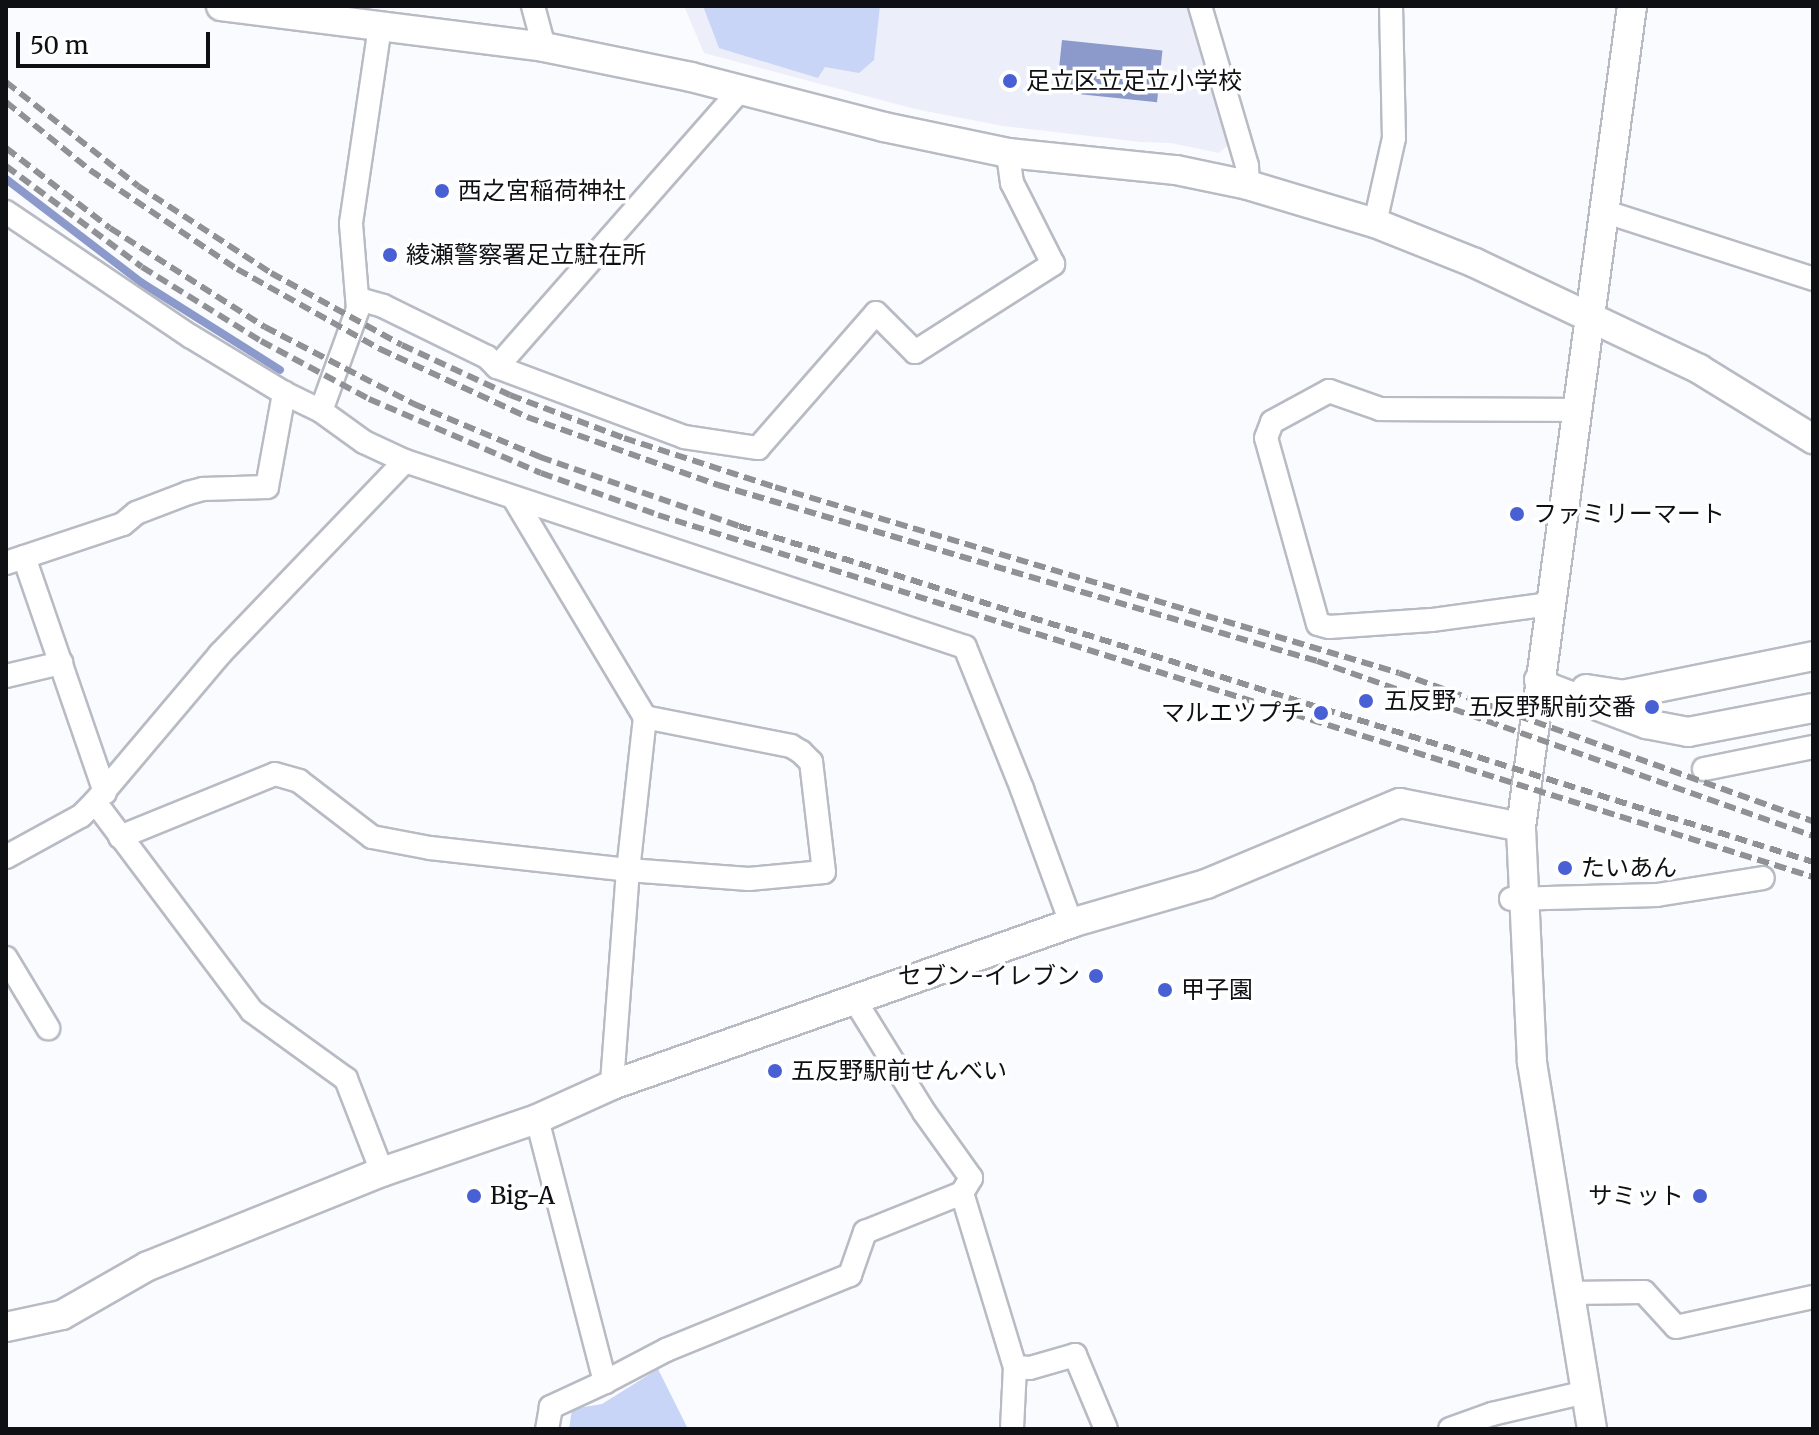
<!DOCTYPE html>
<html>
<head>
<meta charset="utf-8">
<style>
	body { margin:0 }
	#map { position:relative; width:1819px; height:1435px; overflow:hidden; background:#fafbff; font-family:Merriweather,"Noto Sans JP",serif }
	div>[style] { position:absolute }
	.built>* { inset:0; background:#eceff9 }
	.green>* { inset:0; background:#c9d5f7 }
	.water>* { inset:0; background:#8b9acb; transform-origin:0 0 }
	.stream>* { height:8px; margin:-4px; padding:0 4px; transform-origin:4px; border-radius:4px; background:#8b9acb }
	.roads { filter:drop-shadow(2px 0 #b8bbc4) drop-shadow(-2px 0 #b8bbc4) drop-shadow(0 2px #b8bbc4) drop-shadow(0 -2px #b8bbc4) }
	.minor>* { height:22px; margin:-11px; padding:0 11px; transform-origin:11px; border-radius:11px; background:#fff }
	.tertiary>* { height:28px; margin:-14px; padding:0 14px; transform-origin:14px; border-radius:14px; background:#fff }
	.rail>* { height:6px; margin-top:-3px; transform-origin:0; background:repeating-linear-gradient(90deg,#909195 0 12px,transparent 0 18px) }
	.dots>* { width:22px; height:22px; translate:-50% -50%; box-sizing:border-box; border:4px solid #fff; border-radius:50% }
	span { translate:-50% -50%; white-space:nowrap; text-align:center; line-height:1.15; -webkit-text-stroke:7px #fff; paint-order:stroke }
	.poi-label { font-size:24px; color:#0f1013 }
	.left { translate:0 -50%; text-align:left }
	.right { translate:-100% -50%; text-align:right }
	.frame { position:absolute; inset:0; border:8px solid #0f1013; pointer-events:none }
	.scale { position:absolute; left:16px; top:32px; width:194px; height:36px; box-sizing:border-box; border:4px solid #0f1013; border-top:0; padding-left:10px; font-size:24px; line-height:28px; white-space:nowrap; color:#0f1013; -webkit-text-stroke:6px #fff; paint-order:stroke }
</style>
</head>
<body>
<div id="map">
	<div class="built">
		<div style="clip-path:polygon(684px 6px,1188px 6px,1228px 145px,1219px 153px,1171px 143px,1141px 142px,1003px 126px,915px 109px,704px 53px)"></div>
	</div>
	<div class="green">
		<div style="clip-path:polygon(703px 6px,880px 6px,874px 60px,859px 73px,825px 67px,818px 78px,719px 48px)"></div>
		<div style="clip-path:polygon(658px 1369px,688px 1429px,569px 1429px,572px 1409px,602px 1404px)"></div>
	</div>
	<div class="water">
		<div style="left:1062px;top:40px;width:101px;height:52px;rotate:6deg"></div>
	</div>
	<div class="stream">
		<div style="left:6px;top:179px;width:171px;rotate:37.4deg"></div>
		<div style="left:142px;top:283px;width:163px;rotate:32.2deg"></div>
	</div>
	<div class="roads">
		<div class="minor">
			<div style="left:533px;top:6px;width:42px;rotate:75deg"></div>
			<div style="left:1200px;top:6px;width:167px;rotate:73.6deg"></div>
			<div style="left:1247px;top:166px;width:19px;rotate:87deg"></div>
			<div style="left:1603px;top:211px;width:221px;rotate:17.9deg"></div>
			<div style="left:6px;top:212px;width:222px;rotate:34deg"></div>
			<div style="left:190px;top:336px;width:110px;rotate:31.2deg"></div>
			<div style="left:284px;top:393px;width:41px;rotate:25.9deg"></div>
			<div style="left:321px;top:411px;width:53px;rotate:35.8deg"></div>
			<div style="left:364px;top:442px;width:45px;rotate:24.9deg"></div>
			<div style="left:405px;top:461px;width:590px;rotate:18.37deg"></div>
			<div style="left:965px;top:647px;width:153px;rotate:68.1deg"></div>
			<div style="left:1022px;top:789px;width:143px;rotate:69.9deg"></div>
			<div style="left:1375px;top:223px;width:87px;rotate:-77.4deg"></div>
			<div style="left:1394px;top:138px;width:132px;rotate:-91.3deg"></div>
			<div style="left:359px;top:299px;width:25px;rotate:16deg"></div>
			<div style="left:383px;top:306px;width:116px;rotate:26.1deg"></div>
			<div style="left:487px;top:357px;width:14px;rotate:45deg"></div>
			<div style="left:497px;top:367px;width:200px;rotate:20.5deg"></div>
			<div style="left:684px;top:437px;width:75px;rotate:8.5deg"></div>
			<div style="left:758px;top:448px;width:179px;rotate:-48.8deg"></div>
			<div style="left:876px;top:313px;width:55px;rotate:45deg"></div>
			<div style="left:915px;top:352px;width:164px;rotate:-32.5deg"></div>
			<div style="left:1053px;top:264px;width:91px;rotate:-116.8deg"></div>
			<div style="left:1012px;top:183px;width:30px;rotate:-98deg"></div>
			<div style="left:497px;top:367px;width:368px;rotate:-48.7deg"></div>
			<div style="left:321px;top:411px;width:109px;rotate:-70.1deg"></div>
			<div style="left:358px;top:309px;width:86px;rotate:-94.7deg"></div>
			<div style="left:351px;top:223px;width:199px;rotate:-81.6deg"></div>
			<div style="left:515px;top:500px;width:253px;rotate:59.1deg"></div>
			<div style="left:645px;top:717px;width:154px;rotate:96.3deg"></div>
			<div style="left:628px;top:870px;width:216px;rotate:94.3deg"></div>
			<div style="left:24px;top:557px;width:249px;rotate:71deg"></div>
			<div style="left:6px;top:563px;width:123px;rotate:-18.4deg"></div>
			<div style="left:123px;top:524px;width:17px;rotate:-40deg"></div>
			<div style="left:136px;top:513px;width:56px;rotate:-21deg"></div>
			<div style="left:188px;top:493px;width:16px;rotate:-15deg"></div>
			<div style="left:203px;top:489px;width:64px;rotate:-1.8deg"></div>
			<div style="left:267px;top:487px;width:96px;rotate:-79.7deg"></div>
			<div style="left:1550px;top:604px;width:120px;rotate:172.3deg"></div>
			<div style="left:1431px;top:620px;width:102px;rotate:176.1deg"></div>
			<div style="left:1329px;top:627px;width:11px;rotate:-165deg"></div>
			<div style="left:1318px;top:624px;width:193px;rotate:-105.6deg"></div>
			<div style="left:1266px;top:438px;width:17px;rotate:-69deg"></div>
			<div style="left:1272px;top:422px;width:65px;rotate:-28.5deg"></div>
			<div style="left:1329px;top:391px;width:54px;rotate:19.4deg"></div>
			<div style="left:1380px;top:409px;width:199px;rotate:0.3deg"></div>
			<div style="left:6px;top:676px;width:57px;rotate:-13.3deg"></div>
			<div style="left:1704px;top:769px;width:111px;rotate:-11.4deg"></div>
			<div style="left:95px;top:802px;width:261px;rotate:53.1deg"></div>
			<div style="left:252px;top:1011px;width:116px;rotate:35.9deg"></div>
			<div style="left:346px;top:1079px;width:100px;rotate:68.8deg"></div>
			<div style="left:120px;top:837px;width:167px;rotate:-22.1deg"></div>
			<div style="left:275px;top:774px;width:25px;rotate:16deg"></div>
			<div style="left:299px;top:781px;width:92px;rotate:37.5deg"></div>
			<div style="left:372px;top:837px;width:59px;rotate:10.7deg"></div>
			<div style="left:430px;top:848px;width:199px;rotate:6.3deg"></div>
			<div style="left:628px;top:870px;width:121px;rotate:4.3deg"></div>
			<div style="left:749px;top:879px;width:75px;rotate:-5.3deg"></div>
			<div style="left:824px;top:872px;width:111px;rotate:-96.7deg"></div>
			<div style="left:811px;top:762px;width:14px;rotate:-135deg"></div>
			<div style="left:801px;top:752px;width:12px;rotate:-149deg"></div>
			<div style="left:791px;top:746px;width:149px;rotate:-168.8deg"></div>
			<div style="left:6px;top:857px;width:85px;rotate:-28.7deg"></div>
			<div style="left:81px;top:816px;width:20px;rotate:-45deg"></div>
			<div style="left:95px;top:802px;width:194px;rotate:-49.8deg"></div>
			<div style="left:220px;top:654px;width:267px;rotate:-46.2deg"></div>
			<div style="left:1511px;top:899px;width:146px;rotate:-1.6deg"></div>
			<div style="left:1657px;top:895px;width:107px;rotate:-9.1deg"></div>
			<div style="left:6px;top:958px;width:82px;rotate:59deg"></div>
			<div style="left:854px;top:999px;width:133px;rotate:58.2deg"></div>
			<div style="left:924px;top:1112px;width:81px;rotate:54.5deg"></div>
			<div style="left:971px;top:1178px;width:17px;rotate:121deg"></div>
			<div style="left:962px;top:1193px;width:182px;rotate:73.1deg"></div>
			<div style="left:1015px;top:1367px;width:62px;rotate:92.8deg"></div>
			<div style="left:537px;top:1119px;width:272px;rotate:75.5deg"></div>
			<div style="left:605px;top:1382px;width:60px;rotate:155.2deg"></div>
			<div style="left:551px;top:1407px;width:22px;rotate:100deg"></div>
			<div style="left:1569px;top:1293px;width:75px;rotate:-0.8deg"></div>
			<div style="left:1644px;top:1292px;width:47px;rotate:47.6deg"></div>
			<div style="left:1676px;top:1327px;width:140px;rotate:-12.4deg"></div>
			<div style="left:1015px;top:1367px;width:15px;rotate:4deg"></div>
			<div style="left:1030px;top:1368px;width:47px;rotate:-16.1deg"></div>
			<div style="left:1075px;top:1355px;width:80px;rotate:67.3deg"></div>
			<div style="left:605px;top:1382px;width:69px;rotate:-27.7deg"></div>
			<div style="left:666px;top:1350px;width:199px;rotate:-22.2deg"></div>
			<div style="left:850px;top:1275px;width:46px;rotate:-70.8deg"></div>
			<div style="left:865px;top:1232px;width:105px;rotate:-21.9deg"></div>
			<div style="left:1450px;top:1429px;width:45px;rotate:-19.7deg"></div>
			<div style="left:1492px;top:1414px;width:97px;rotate:-13.2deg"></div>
		</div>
		<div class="tertiary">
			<div style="left:221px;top:6px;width:326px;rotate:7.2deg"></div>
			<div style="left:544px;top:47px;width:150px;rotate:11.5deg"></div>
			<div style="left:691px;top:77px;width:199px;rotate:14.5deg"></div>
			<div style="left:884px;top:127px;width:127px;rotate:11.8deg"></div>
			<div style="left:1008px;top:153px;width:169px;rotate:5.8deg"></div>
			<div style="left:1176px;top:170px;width:74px;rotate:11.8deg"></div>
			<div style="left:1248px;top:185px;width:133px;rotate:16.7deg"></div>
			<div style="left:1375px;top:223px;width:108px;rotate:21.8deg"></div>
			<div style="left:1475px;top:263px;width:248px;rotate:25.3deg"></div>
			<div style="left:1699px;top:369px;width:134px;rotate:31.6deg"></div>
			<div style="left:1539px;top:680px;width:14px;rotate:36deg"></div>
			<div style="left:1550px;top:688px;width:103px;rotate:20.6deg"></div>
			<div style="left:1646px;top:724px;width:43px;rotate:10.8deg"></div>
			<div style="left:1688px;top:732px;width:127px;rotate:-10.9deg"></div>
			<div style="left:1586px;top:689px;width:36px;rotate:9deg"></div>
			<div style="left:1622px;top:695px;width:195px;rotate:-11.5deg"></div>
			<div style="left:6px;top:1327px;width:57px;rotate:-12.1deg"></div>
			<div style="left:62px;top:1315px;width:99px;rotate:-29.7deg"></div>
			<div style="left:148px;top:1266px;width:252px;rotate:-21.9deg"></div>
			<div style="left:382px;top:1172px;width:164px;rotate:-18.9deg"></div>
			<div style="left:537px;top:1119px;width:82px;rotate:-24.4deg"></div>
			<div style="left:612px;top:1085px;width:487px;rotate:-19.4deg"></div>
			<div style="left:1071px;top:923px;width:141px;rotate:-16.1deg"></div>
			<div style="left:1206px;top:884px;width:210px;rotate:-22.7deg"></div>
			<div style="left:1400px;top:803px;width:123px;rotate:11.2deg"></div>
			<div style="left:1592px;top:1429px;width:372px;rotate:-99.3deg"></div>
			<div style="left:1532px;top:1062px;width:235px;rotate:-92.7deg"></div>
			<div style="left:1521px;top:827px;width:828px;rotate:-82.3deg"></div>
		</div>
	</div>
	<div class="rail">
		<div style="left:6px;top:82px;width:168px;rotate:38.2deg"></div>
		<div style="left:138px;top:186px;width:159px;rotate:33.2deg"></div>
		<div style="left:271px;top:273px;width:149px;rotate:28.8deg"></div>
		<div style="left:402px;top:345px;width:119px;rotate:24.8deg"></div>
		<div style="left:510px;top:395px;width:122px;rotate:20.7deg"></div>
		<div style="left:624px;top:438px;width:159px;rotate:18deg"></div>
		<div style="left:775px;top:487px;width:651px;rotate:16.6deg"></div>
		<div style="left:1399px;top:673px;width:440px;rotate:19.7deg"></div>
		<div style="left:6px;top:102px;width:108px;rotate:39deg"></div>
		<div style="left:90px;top:170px;width:177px;rotate:34deg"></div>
		<div style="left:237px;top:269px;width:164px;rotate:29.2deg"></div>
		<div style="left:380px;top:349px;width:162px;rotate:24.8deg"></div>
		<div style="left:527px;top:417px;width:203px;rotate:19.6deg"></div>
		<div style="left:718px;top:485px;width:624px;rotate:16.37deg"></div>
		<div style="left:1317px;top:661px;width:526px;rotate:19.43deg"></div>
		<div style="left:6px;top:148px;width:131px;rotate:37.6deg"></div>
		<div style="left:110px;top:228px;width:184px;rotate:32.6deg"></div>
		<div style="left:265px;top:327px;width:168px;rotate:27.3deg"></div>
		<div style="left:414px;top:404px;width:137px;rotate:22.8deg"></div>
		<div style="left:540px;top:457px;width:211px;rotate:19.1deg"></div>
		<div style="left:739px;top:526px;width:1125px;rotate:17.37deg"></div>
		<div style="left:6px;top:166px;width:169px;rotate:36.6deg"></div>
		<div style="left:142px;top:267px;width:140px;rotate:31.9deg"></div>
		<div style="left:261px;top:341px;width:123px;rotate:28.2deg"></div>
		<div style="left:369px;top:399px;width:187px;rotate:23.3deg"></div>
		<div style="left:541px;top:473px;width:124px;rotate:19.7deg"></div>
		<div style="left:658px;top:515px;width:1210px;rotate:17.4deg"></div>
	</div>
	<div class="dots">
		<div style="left:1010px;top:81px;background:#4860d4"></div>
		<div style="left:442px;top:191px;background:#4860d4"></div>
		<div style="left:390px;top:255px;background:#4860d4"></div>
		<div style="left:1517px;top:514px;background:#4860d4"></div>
		<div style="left:1366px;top:701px;background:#4860d4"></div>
		<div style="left:1652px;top:707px;background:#4860d4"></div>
		<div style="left:1321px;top:713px;background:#4860d4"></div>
		<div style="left:1565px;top:868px;background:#4860d4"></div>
		<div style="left:1096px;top:976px;background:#4860d4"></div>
		<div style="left:1165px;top:990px;background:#4860d4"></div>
		<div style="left:775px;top:1071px;background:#4860d4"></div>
		<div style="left:474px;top:1196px;background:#4860d4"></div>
		<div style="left:1700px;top:1196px;background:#4860d4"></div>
	</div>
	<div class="poi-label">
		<span class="left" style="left:1026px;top:81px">足立区立足立小学校</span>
		<span class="left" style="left:458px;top:191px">西之宮稲荷神社</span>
		<span class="left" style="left:406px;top:255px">綾瀬警察署足立駐在所</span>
		<span class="left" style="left:1533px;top:514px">ファミリーマート</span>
		<span class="left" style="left:1384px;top:701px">五反野</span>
		<span class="right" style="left:1636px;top:707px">五反野駅前交番</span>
		<span class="right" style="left:1305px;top:713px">マルエツプチ</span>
		<span class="left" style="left:1581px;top:868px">たいあん</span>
		<span class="right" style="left:1080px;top:976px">セブン-イレブン</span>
		<span class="left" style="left:1181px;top:990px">甲子園</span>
		<span class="left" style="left:791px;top:1071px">五反野駅前せんべい</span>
		<span class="left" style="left:490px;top:1196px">Big-A</span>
		<span class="right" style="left:1684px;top:1196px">サミット</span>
	</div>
	<div class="frame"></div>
	<div class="scale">50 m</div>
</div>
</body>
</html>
